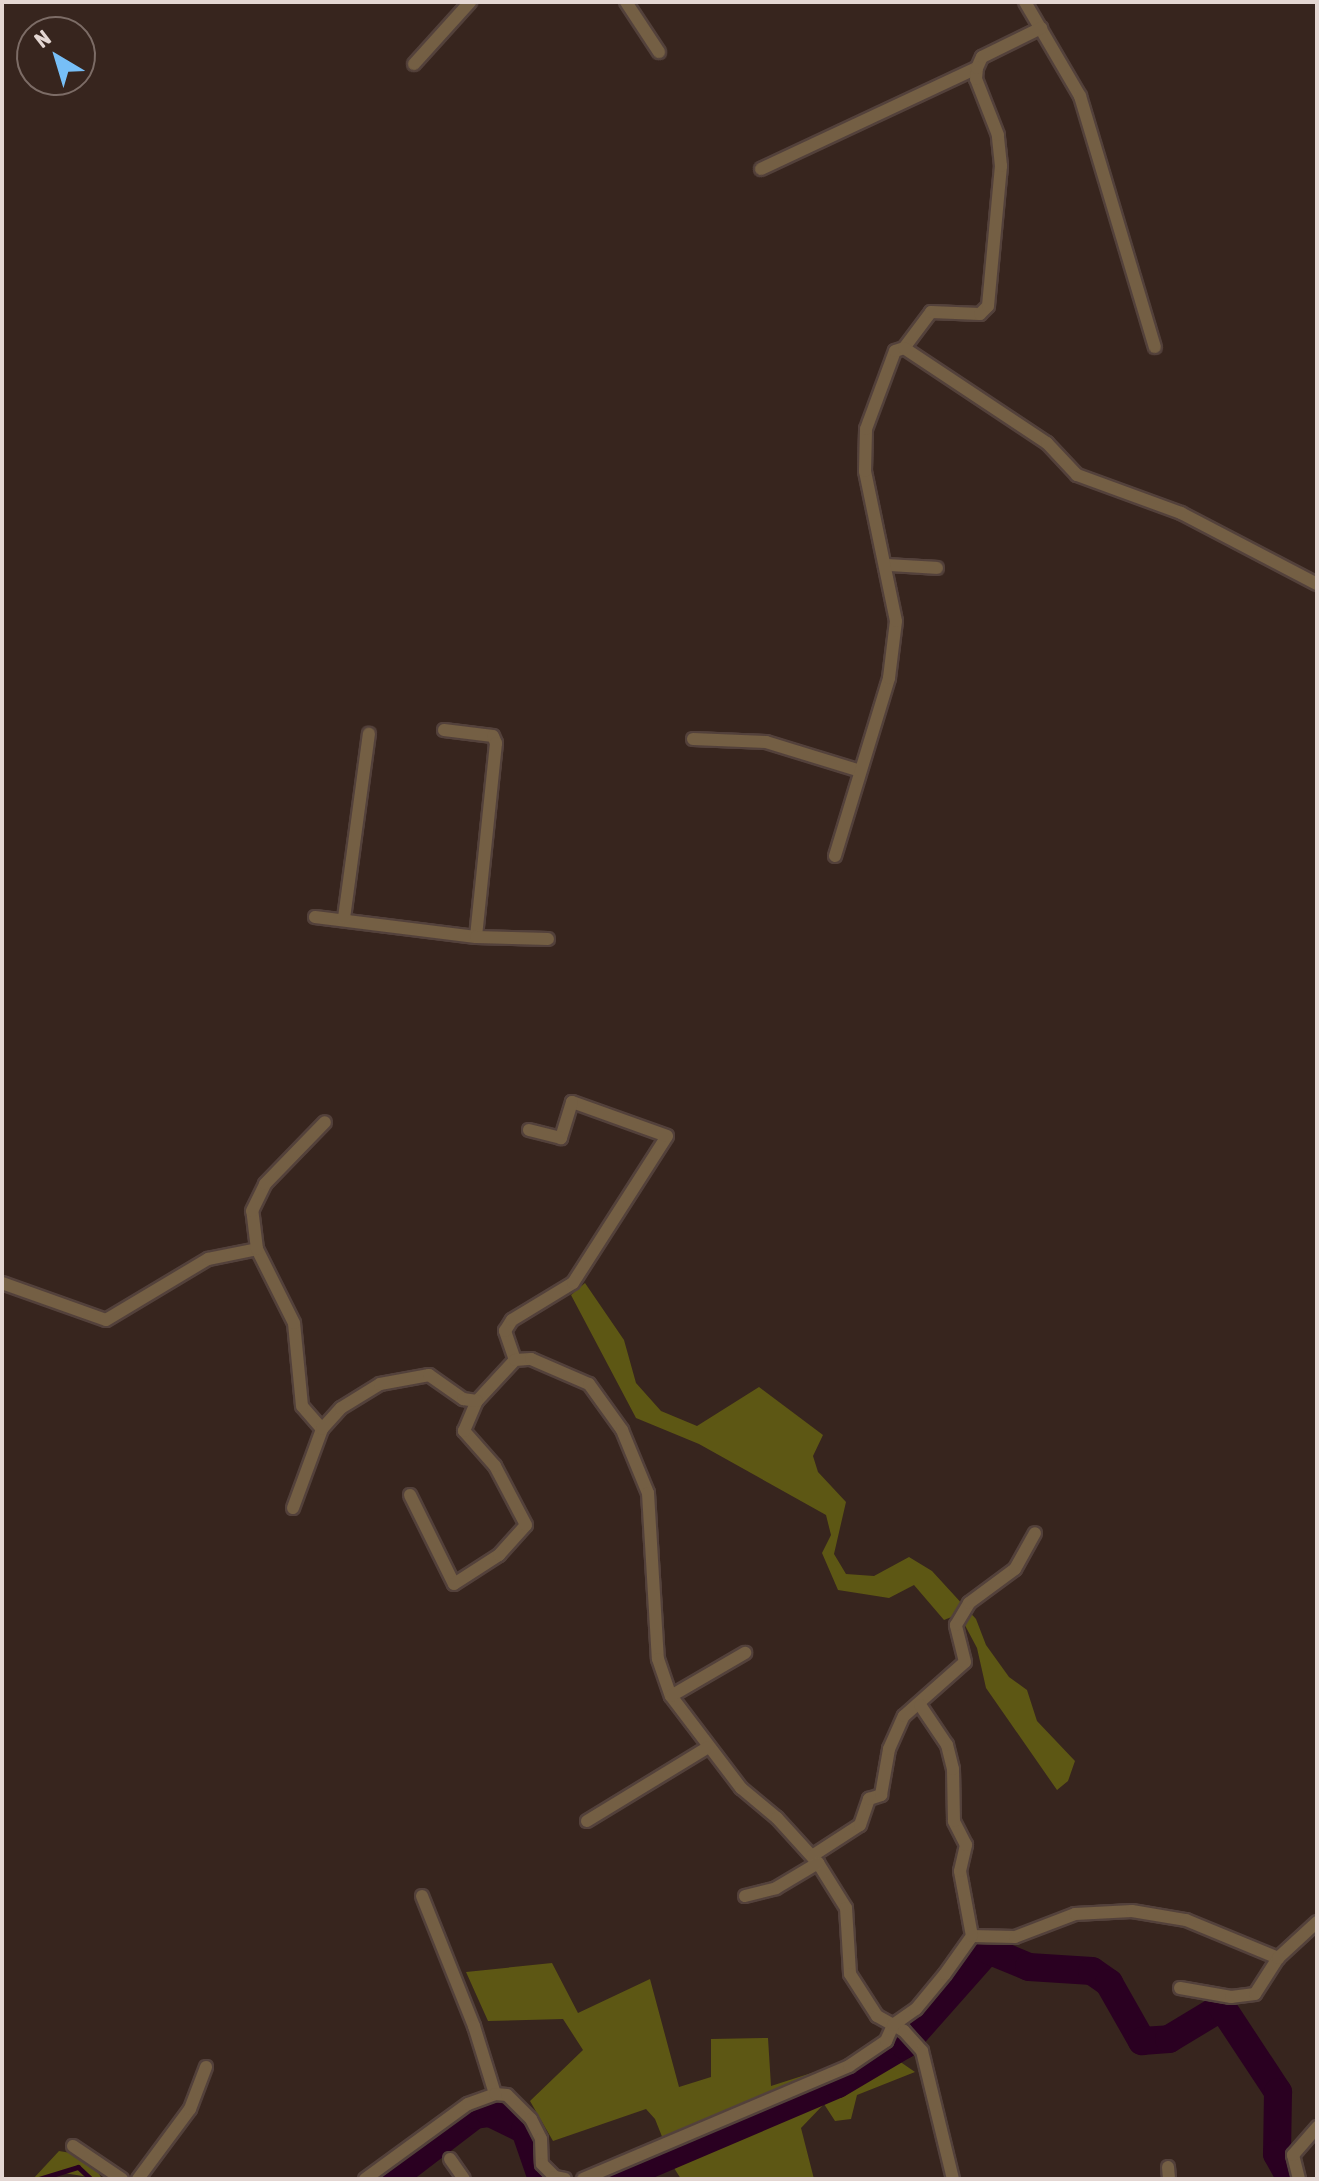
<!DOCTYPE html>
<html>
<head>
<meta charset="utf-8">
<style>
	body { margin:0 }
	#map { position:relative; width:1319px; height:2181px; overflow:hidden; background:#37251e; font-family:"Asap Condensed",sans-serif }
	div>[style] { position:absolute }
	.forest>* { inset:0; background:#5d5714 }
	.stream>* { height:5px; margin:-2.5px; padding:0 2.5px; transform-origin:2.5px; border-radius:2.5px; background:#2a0021 }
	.river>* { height:28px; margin:-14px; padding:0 14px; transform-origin:14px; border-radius:14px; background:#2a0021 }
	.roads { filter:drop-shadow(2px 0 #53413b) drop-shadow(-2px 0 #53413b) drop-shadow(0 2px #53413b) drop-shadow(0 -2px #53413b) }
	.street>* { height:12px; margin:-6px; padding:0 6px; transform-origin:6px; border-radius:6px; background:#745f44 }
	span { translate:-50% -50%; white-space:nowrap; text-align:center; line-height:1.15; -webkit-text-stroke:8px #37251e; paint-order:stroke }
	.frame { position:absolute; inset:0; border:4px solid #e4d7d3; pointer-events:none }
	.north { position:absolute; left:16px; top:16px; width:80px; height:80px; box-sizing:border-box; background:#37251e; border:2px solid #7c6c66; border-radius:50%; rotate:322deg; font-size:22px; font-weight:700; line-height:32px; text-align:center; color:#e4d7d3 }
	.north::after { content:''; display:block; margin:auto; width:28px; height:36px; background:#77bff7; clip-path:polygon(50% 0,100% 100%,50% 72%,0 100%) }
</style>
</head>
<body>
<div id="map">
	<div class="forest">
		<div style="clip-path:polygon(585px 1283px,624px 1340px,636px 1383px,661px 1411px,697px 1426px,759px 1387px,823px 1435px,813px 1456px,818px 1472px,846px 1502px,834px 1554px,846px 1574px,874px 1576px,909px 1557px,932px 1571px,976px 1619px,986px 1645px,1009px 1677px,1027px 1690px,1037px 1721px,1075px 1761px,1068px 1781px,1057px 1790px,986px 1688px,977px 1648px,959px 1614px,944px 1620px,914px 1585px,889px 1598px,838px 1590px,822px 1553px,831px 1535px,826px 1515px,699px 1444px,636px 1418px,571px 1295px)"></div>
		<div style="clip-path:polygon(552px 1963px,578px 2013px,650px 1979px,679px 2087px,711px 2077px,711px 2039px,768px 2038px,771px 2086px,883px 2050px,915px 2072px,857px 2095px,851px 2119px,835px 2121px,824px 2104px,801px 2128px,814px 2179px,681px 2179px,674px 2168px,627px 2179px,630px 2164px,667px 2149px,655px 2119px,646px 2109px,553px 2141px,530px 2101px,583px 2050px,563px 2019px,488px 2021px,466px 1972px)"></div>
		<div style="clip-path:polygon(59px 2151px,89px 2156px,102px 2179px,57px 2172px,50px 2179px,33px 2179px)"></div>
	</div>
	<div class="stream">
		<div style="left:39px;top:2179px;width:41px;rotate:-17.1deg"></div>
		<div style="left:78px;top:2167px;width:18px;rotate:43deg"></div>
	</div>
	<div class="river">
		<div style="left:377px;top:2179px;width:28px;rotate:-19deg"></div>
		<div style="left:403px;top:2170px;width:91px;rotate:-37.4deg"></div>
		<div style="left:475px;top:2115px;width:15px;rotate:-8deg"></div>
		<div style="left:490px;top:2113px;width:39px;rotate:26deg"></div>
		<div style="left:525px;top:2130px;width:52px;rotate:70.9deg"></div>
		<div style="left:615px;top:2179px;width:242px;rotate:-23.1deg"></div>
		<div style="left:838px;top:2084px;width:77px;rotate:-30.6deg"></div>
		<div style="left:904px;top:2045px;width:127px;rotate:-48.5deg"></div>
		<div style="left:988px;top:1950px;width:44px;rotate:22.5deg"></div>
		<div style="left:1029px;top:1967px;width:63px;rotate:3.6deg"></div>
		<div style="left:1092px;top:1971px;width:21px;rotate:35deg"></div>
		<div style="left:1109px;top:1983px;width:67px;rotate:60.4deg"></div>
		<div style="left:1142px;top:2041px;width:27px;rotate:-4deg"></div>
		<div style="left:1169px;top:2039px;width:62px;rotate:-31.1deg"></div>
		<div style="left:1222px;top:2007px;width:102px;rotate:56.6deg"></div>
		<div style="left:1278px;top:2092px;width:62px;rotate:90.9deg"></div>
		<div style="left:1277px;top:2154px;width:29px;rotate:61deg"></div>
	</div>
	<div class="roads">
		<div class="street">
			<div style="left:626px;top:2px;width:60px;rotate:56.6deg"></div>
			<div style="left:1025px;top:2px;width:109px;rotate:59.7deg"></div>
			<div style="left:1080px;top:96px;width:262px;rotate:73.4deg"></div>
			<div style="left:414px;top:64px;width:84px;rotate:-47.9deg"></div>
			<div style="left:761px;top:169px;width:238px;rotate:-25.1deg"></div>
			<div style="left:904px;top:348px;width:45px;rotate:-53.1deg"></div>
			<div style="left:931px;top:312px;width:49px;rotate:2.3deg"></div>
			<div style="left:980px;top:314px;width:11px;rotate:-45deg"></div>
			<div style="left:988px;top:306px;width:141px;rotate:-84.7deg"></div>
			<div style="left:1001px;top:166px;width:31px;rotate:-96deg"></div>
			<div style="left:998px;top:135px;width:60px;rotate:-111.4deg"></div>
			<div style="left:976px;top:79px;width:11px;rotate:-85deg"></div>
			<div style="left:977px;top:68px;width:12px;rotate:-66deg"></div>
			<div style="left:982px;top:57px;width:66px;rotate:-26.2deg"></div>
			<div style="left:888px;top:565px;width:49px;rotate:3.5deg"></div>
			<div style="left:444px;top:730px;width:49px;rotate:7deg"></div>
			<div style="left:493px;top:736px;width:8px;rotate:67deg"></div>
			<div style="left:496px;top:743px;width:195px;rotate:95.9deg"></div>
			<div style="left:693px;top:739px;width:73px;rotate:2.4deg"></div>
			<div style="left:766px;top:742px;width:98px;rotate:17.1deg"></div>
			<div style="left:835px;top:856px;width:186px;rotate:-73.1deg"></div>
			<div style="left:889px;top:678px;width:57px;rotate:-83deg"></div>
			<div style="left:896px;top:621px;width:153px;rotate:-101.7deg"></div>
			<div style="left:865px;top:471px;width:42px;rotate:-88.6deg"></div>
			<div style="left:866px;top:429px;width:83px;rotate:-69.6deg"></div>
			<div style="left:895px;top:351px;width:9px;rotate:-18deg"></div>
			<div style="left:904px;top:348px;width:172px;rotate:33.6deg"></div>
			<div style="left:1047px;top:443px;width:44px;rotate:46.8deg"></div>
			<div style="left:1077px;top:475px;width:111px;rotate:20.1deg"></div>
			<div style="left:1181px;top:513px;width:153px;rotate:27.6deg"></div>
			<div style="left:315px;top:917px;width:162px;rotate:7.1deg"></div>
			<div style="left:476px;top:937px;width:72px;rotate:1.6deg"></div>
			<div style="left:344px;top:918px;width:186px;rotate:-82.3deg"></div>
			<div style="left:2px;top:1283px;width:110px;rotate:19.6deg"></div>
			<div style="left:106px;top:1320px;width:119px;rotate:-30.9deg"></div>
			<div style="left:208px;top:1259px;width:50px;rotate:-11.5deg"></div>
			<div style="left:515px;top:1360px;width:31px;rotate:-109deg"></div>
			<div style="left:505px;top:1331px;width:13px;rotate:-58deg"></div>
			<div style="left:512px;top:1320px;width:71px;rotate:-31.2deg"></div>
			<div style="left:573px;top:1283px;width:174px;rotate:-57.4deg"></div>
			<div style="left:667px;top:1136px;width:101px;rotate:-160.3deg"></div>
			<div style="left:572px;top:1102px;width:38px;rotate:107deg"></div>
			<div style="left:561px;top:1138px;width:33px;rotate:-166deg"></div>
			<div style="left:322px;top:1429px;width:30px;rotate:-131deg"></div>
			<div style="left:302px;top:1406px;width:83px;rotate:-95.5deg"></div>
			<div style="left:294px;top:1323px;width:83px;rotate:-116.6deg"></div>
			<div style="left:257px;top:1249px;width:38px;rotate:-97deg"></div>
			<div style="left:252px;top:1211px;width:30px;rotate:-64deg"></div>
			<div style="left:265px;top:1184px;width:86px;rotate:-45.9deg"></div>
			<div style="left:410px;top:1495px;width:99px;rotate:63.7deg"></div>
			<div style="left:454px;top:1584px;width:54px;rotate:-32.8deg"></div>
			<div style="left:499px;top:1555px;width:40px;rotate:-48deg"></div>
			<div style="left:526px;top:1525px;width:67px;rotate:-117.7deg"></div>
			<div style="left:495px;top:1466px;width:47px;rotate:-131.5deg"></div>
			<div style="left:464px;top:1431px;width:33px;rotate:-67deg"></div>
			<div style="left:477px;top:1401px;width:56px;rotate:-47.2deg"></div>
			<div style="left:515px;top:1360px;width:16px;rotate:-4deg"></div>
			<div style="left:531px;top:1359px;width:63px;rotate:23.3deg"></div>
			<div style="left:589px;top:1384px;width:57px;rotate:54.3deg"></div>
			<div style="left:622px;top:1430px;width:68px;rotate:67.6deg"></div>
			<div style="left:648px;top:1493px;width:166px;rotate:86.6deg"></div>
			<div style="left:658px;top:1659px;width:39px;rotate:71deg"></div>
			<div style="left:671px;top:1696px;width:116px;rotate:52.7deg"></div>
			<div style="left:741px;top:1788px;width:47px;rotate:39.8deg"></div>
			<div style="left:777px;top:1818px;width:61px;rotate:47.7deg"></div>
			<div style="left:818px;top:1863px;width:53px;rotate:58.1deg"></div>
			<div style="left:846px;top:1908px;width:66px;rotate:86.5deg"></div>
			<div style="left:850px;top:1974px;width:50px;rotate:57.3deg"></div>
			<div style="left:877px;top:2016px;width:31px;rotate:29deg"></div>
			<div style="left:904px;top:2031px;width:27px;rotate:48deg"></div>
			<div style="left:922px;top:2051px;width:132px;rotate:76.4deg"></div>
			<div style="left:293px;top:1508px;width:84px;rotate:-69.8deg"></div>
			<div style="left:322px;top:1429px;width:28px;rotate:-48deg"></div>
			<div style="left:341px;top:1408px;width:46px;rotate:-31.6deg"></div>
			<div style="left:380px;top:1384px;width:50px;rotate:-10.4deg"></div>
			<div style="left:429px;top:1375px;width:42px;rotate:35.2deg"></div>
			<div style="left:463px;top:1399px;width:14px;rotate:8deg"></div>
			<div style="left:671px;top:1696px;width:86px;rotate:-30.2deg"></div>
			<div style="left:587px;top:1821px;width:142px;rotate:-31.4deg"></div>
			<div style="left:812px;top:1856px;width:57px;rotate:-32.9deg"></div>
			<div style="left:860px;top:1825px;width:28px;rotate:-71deg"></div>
			<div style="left:869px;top:1799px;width:13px;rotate:-18deg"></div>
			<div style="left:881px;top:1795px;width:47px;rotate:-80.1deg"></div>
			<div style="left:889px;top:1749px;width:36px;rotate:-66deg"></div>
			<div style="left:904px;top:1716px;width:81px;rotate:-41.5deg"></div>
			<div style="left:965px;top:1662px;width:38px;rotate:-104deg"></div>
			<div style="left:956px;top:1625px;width:26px;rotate:-59deg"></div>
			<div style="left:969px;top:1603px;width:57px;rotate:-36.5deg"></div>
			<div style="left:1015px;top:1569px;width:41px;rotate:-60.9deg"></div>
			<div style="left:422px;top:1896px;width:140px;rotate:68.2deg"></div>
			<div style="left:474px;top:2026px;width:71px;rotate:72.8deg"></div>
			<div style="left:745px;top:1896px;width:32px;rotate:-14deg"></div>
			<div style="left:776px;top:1888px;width:49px;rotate:-30.8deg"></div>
			<div style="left:972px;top:1936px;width:43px;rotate:1.3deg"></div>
			<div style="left:1015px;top:1937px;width:64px;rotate:-21deg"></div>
			<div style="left:1075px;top:1914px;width:57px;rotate:-3deg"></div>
			<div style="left:1132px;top:1911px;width:55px;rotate:9.5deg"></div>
			<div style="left:1186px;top:1920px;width:100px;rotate:22.4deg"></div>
			<div style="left:1180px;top:1988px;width:52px;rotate:10deg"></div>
			<div style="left:1231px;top:1997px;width:24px;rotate:-7deg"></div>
			<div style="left:1255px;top:1994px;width:43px;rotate:-57.4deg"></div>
			<div style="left:1278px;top:1958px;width:53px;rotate:-42.7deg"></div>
			<div style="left:73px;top:2146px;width:59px;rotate:34deg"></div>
			<div style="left:450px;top:2159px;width:24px;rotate:55deg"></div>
			<div style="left:1168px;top:2167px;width:12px;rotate:85deg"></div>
			<div style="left:138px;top:2179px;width:87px;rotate:-53.4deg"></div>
			<div style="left:190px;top:2109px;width:45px;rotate:-69.1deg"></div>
			<div style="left:365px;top:2179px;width:127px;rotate:-36.1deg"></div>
			<div style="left:468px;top:2104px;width:29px;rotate:-20deg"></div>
			<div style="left:495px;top:2094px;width:12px;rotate:5deg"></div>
			<div style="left:507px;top:2095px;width:34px;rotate:45deg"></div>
			<div style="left:531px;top:2119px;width:22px;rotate:63deg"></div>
			<div style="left:541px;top:2139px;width:25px;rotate:88deg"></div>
			<div style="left:542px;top:2164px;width:18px;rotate:45deg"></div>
			<div style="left:555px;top:2177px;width:10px;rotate:11deg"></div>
			<div style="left:583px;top:2179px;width:289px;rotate:-23deg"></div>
			<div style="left:849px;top:2066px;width:45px;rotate:-34deg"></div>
			<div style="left:886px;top:2041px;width:17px;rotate:-66deg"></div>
			<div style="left:893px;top:2025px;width:28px;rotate:-35deg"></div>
			<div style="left:916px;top:2009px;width:45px;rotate:-50.4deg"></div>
			<div style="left:945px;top:1974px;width:47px;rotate:-54.6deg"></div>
			<div style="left:972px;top:1936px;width:66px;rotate:-100.5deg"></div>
			<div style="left:960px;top:1871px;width:27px;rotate:-77deg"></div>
			<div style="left:966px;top:1845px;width:27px;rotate:-117deg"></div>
			<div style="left:954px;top:1821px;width:52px;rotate:-91.1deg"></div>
			<div style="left:953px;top:1769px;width:25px;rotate:-104deg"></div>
			<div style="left:947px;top:1745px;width:48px;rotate:-124deg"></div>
			<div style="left:1299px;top:2179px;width:25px;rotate:-104deg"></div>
			<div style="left:1293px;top:2155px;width:37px;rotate:-49deg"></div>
		</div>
	</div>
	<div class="frame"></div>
	<div class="north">N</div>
</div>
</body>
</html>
